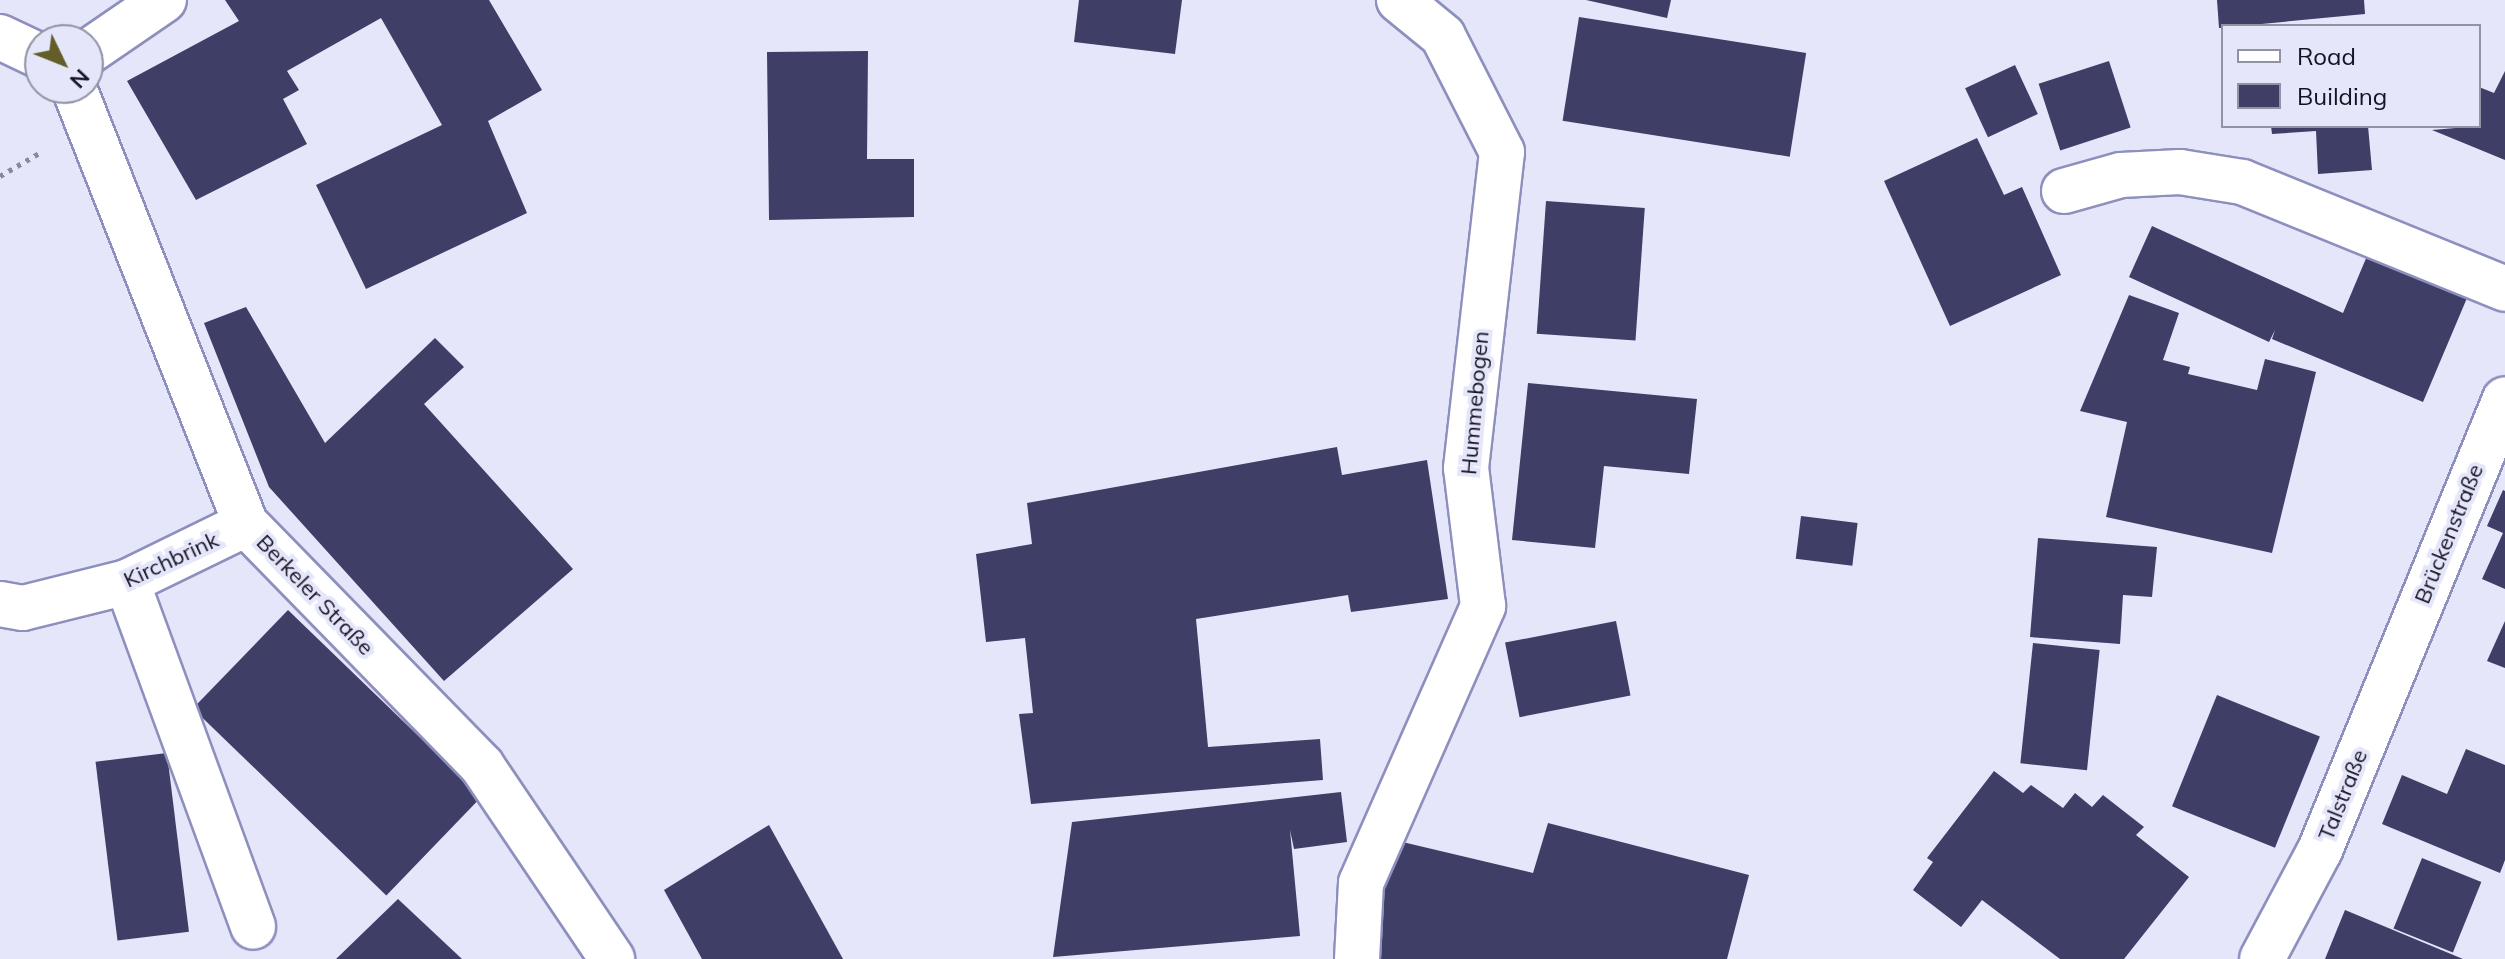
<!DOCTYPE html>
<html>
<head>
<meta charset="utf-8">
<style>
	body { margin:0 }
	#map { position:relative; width:2505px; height:959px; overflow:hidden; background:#e5e6fa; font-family:Mulish,sans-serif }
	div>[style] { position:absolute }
	.building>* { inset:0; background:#3e3e67; transform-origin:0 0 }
	.path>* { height:5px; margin-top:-2.5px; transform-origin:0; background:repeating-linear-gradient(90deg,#89899c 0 4px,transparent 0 10px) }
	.roads { filter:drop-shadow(2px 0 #8d8fbd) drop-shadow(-2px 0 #8d8fbd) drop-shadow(0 2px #8d8fbd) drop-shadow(0 -2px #8d8fbd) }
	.minor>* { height:44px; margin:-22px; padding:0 22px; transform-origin:22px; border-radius:22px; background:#fff }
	span { translate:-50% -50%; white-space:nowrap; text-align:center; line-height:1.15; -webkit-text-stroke:8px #e5e6fa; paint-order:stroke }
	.street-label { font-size:22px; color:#131324 }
	.legend { position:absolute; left:2221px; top:24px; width:260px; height:104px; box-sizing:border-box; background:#e5e6fa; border:2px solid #9192a4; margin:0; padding:10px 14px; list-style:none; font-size:24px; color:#131324 }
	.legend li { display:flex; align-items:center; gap:16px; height:40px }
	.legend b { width:40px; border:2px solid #9192a4 }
	.north { position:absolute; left:24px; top:24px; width:80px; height:80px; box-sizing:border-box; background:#e5e6fa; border:2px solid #9192a4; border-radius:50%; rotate:133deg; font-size:22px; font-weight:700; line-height:32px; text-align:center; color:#131324 }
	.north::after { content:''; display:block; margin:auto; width:28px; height:36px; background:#635d29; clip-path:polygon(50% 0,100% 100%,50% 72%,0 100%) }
</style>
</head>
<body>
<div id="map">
	<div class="building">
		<div style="clip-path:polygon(225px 0,489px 0,542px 90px,488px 121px,527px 213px,366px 289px,316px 185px,442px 125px,381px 18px,287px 71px,299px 90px,283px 99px,307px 144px,196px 200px,127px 81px,239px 21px)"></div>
		<div style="clip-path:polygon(1079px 0,1182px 0,1175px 54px,1074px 42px)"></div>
		<div style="clip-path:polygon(1586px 0,1671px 0,1667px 18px)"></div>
		<div style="clip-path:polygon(2217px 0,2364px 0,2365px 14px,2219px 28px)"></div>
		<div style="left:1579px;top:17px;width:230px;height:105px;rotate:9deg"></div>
		<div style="clip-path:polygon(868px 51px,867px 159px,914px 159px,914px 217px,769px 220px,767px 52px)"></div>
		<div style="left:2109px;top:61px;width:70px;height:74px;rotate:72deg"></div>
		<div style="left:2015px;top:65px;width:54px;height:55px;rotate:65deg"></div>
		<div style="clip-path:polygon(2505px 71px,2505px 160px,2432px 130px,2479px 126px,2479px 87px,2494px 93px)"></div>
		<div style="clip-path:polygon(2271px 126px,2368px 126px,2372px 170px,2318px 174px,2316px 131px,2272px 134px)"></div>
		<div style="clip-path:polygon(1977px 138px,2004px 195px,2022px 187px,2061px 275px,1950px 326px,1884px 181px)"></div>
		<div style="left:1546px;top:201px;width:99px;height:133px;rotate:4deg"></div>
		<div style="clip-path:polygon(2152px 226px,2343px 313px,2367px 256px,2467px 298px,2423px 402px,2272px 339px,2275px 330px,2269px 342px,2129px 277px)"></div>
		<div style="clip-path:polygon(2129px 295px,2179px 313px,2163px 360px,2190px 367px,2188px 374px,2257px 390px,2265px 359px,2316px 372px,2272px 553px,2106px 517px,2127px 422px,2080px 411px)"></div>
		<div style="clip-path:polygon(246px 307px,325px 443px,435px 338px,464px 367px,424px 404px,573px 569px,444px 681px,269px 487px,204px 323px)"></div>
		<div style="clip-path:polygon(1528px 383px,1697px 399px,1689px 474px,1604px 466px,1595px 548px,1512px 540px)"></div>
		<div style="clip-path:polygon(1337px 447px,1342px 475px,1427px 460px,1448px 599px,1351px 612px,1348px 595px,1196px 619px,1208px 747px,1320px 739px,1323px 780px,1031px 804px,1019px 714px,1033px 713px,1025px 638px,986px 642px,976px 554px,1032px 544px,1027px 503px)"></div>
		<div style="clip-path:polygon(2503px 490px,2505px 491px,2505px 589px,2482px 579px,2503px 533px,2487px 526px)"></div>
		<div style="left:1801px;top:516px;width:57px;height:43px;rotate:7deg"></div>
		<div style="clip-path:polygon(2038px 538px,2157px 547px,2152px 597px,2123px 595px,2120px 644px,2030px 637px)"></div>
		<div style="left:288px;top:610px;width:269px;height:137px;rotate:44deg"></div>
		<div style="left:1616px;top:621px;width:76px;height:113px;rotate:79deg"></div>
		<div style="clip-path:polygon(2505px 621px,2505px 668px,2487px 661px)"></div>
		<div style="left:2033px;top:643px;width:67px;height:121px;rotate:6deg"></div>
		<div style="left:2217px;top:695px;width:111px;height:120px;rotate:22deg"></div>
		<div style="clip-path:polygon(2466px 749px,2505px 765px,2505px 860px,2500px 873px,2382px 824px,2402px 775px,2447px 794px)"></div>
		<div style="left:167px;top:753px;width:180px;height:72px;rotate:83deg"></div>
		<div style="clip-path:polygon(1994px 771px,2023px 793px,2031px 785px,2063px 808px,2075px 793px,2092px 807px,2103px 795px,2144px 827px,2136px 835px,2189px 877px,2124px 959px,2060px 959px,1982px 900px,1961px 927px,1913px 890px,1933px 862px,1927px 858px)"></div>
		<div style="clip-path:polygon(1341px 792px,1347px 842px,1294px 849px,1290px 830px,1300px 936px,1053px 957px,1072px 822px)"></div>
		<div style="clip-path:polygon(1548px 823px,1749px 875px,1727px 959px,1378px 959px,1379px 919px,1394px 840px,1533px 873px)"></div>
		<div style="clip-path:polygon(769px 825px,843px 959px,702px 959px,664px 890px)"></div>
		<div style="left:2422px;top:858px;width:64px;height:76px;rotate:22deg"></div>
		<div style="clip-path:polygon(398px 899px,462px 959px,336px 959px)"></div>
		<div style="clip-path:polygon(2345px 910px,2463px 959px,2325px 959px)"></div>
	</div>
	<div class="path">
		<div style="left:0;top:176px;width:48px;rotate:-30.3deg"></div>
	</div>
	<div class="roads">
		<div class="minor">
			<div style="left:0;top:37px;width:44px;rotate:25.4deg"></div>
			<div style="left:88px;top:52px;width:92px;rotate:-34.4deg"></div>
			<div style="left:74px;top:88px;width:469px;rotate:68.5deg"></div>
			<div style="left:246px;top:524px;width:338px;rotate:45.7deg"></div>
			<div style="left:482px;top:766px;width:233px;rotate:56deg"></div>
			<div style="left:2064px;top:191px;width:59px;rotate:-15.7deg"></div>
			<div style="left:2121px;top:175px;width:59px;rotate:-2.9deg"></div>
			<div style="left:2180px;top:172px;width:63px;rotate:9.2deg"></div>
			<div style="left:2242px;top:182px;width:284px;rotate:22.1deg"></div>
			<div style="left:127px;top:582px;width:367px;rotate:69.9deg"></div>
			<div style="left:0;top:604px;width:23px;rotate:10deg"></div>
			<div style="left:23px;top:608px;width:107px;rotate:-14deg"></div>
			<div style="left:127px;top:582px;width:132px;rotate:-26deg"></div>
			<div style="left:1357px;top:959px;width:76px;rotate:-87deg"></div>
			<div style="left:1361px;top:883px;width:303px;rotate:-66.2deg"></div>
			<div style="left:1483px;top:606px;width:139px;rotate:-97deg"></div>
			<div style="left:1466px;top:468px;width:318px;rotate:-83.5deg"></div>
			<div style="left:1502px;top:152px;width:130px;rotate:-117deg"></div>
			<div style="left:1443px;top:36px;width:57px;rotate:-140.7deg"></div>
			<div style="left:2262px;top:959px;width:123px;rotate:-62deg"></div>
			<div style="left:2320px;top:850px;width:487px;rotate:-67.7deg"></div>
		</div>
	</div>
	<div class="street-label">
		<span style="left:1475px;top:403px;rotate:-85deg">Hummebogen</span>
		<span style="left:2449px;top:534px;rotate:-68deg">Brückenstraße</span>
		<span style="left:171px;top:560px;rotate:-25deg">Kirchbrink</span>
		<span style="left:315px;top:595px;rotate:46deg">Berkeler Straße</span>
		<span style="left:2343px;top:795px;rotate:-68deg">Talstraße</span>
	</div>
	<ul class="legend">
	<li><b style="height:10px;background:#fff"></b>Road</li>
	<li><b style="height:22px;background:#3e3e67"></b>Building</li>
	</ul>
	<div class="north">N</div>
</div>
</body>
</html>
